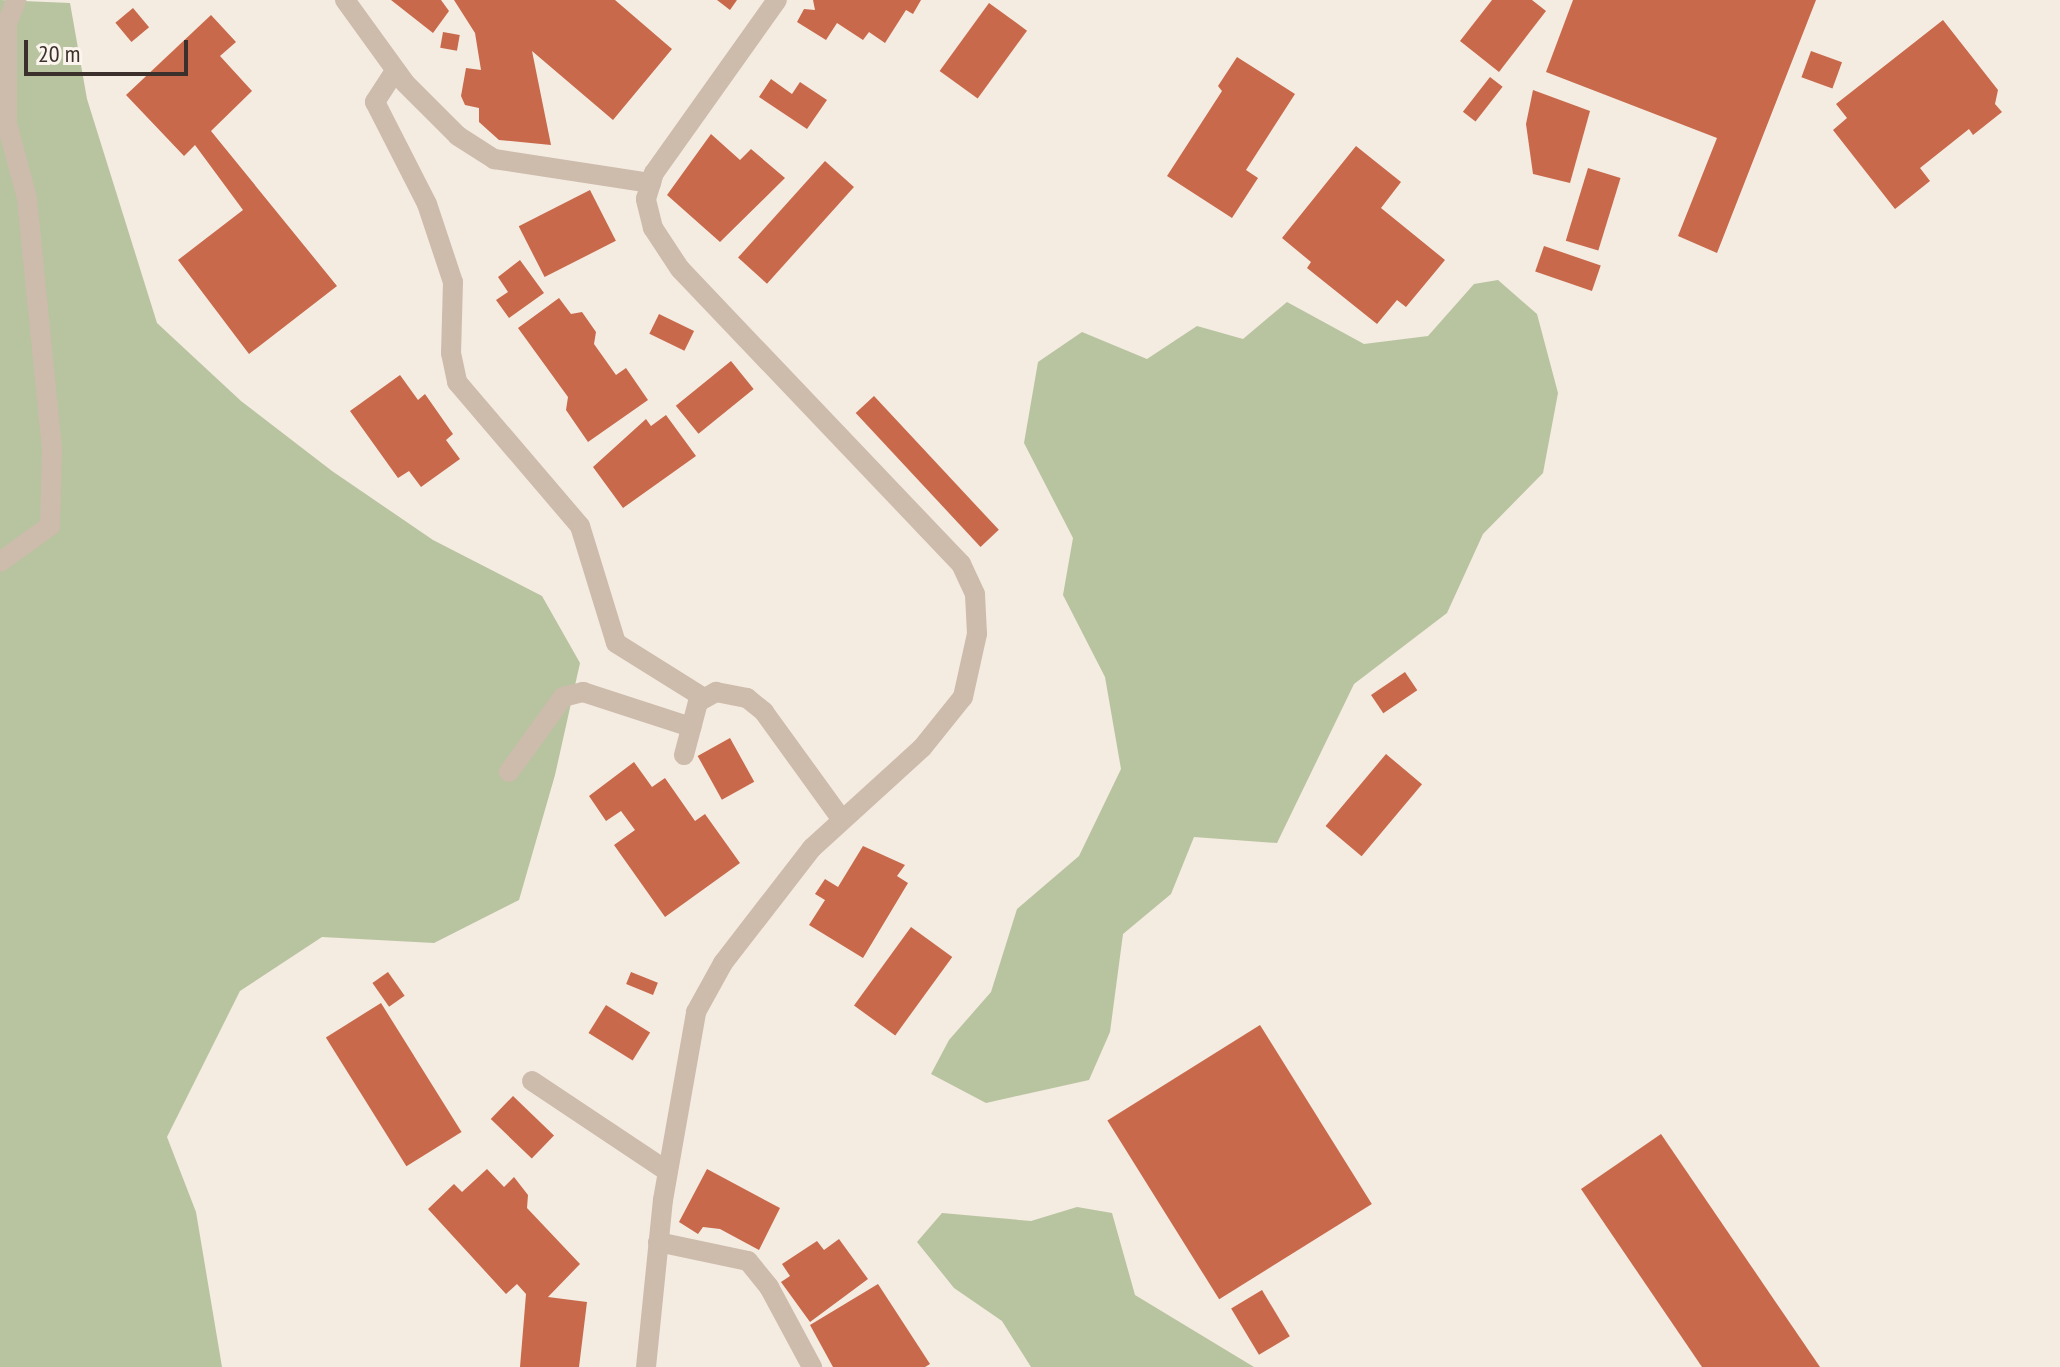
<!DOCTYPE html>
<html>
<head>
<meta charset="utf-8">
<style>
	body { margin:0 }
	#map { position:relative; width:2060px; height:1367px; overflow:hidden; background:#f4ebe1; font-family:"PT Sans Narrow",sans-serif }
	div>[style] { position:absolute }
	.green>* { inset:0; background:#b8c4a0 }
	.building>* { inset:0; background:#c8694b; transform-origin:0 0 }
	.service>* { height:20px; margin:-10px; padding:0 10px; transform-origin:10px; border-radius:10px; background:#cdbbac }
	.minor>* { height:20px; margin:-10px; padding:0 10px; transform-origin:10px; border-radius:10px; background:#cdbbac }
	span { translate:-50% -50%; white-space:nowrap; text-align:center; line-height:1.15; -webkit-text-stroke:7px #fbf5ee; paint-order:stroke }
	.scale { position:absolute; left:24px; top:40px; width:164px; height:36px; box-sizing:border-box; border:4px solid #3b302b; border-top:0; padding-left:10px; font-size:24px; line-height:28px; white-space:nowrap; color:#3b302b; -webkit-text-stroke:6px #fbf5ee; paint-order:stroke }
</style>
</head>
<body>
<div id="map">
	<div class="green">
		<div style="clip-path:polygon(0 0,70px 3px,87px 99px,157px 323px,241px 401px,332px 471px,433px 540px,542px 596px,580px 663px,555px 775px,519px 900px,434px 943px,322px 937px,240px 991px,167px 1137px,196px 1212px,222px 1367px,0 1367px)"></div>
		<div style="clip-path:polygon(1498px 280px,1537px 314px,1558px 393px,1543px 473px,1483px 534px,1447px 613px,1354px 684px,1277px 843px,1194px 837px,1171px 894px,1123px 934px,1110px 1032px,1089px 1080px,986px 1103px,931px 1074px,949px 1040px,991px 992px,1017px 909px,1079px 856px,1121px 769px,1105px 677px,1063px 595px,1073px 538px,1024px 443px,1038px 362px,1082px 332px,1147px 359px,1197px 326px,1243px 339px,1287px 302px,1364px 344px,1428px 336px,1474px 284px)"></div>
		<div style="clip-path:polygon(1077px 1207px,1112px 1213px,1135px 1295px,1254px 1367px,1031px 1367px,1002px 1321px,954px 1288px,917px 1242px,942px 1213px,1031px 1221px)"></div>
	</div>
	<div class="building">
		<div style="clip-path:polygon(391px 0,441px 0,449px 11px,433px 33px)"></div>
		<div style="clip-path:polygon(454px 0,615px 0,672px 49px,613px 120px,532px 51px,551px 145px,499px 140px,479px 122px,479px 108px,465px 105px,461px 96px,466px 68px,481px 70px,475px 33px)"></div>
		<div style="clip-path:polygon(717px 0,737px 0,730px 10px)"></div>
		<div style="clip-path:polygon(813px 0,921px 0,913px 14px,906px 10px,885px 43px,869px 32px,863px 40px,837px 23px,826px 40px,797px 22px,804px 9px,815px 10px)"></div>
		<div style="clip-path:polygon(1492px 0,1532px 0,1546px 11px,1499px 72px,1460px 41px)"></div>
		<div style="clip-path:polygon(1573px 0,1816px 0,1717px 253px,1678px 236px,1717px 138px,1546px 72px)"></div>
		<div style="left:989px;top:3px;width:47px;height:84px;rotate:36deg"></div>
		<div style="left:133px;top:8px;width:25px;height:23px;rotate:50deg"></div>
		<div style="clip-path:polygon(211px 15px,236px 42px,220px 56px,252px 91px,211px 131px,337px 286px,249px 354px,178px 260px,243px 210px,195px 145px,184px 156px,126px 95px)"></div>
		<div style="clip-path:polygon(1943px 20px,1998px 90px,1995px 104px,2002px 112px,1973px 135px,1969px 129px,1920px 168px,1930px 181px,1895px 209px,1833px 130px,1847px 118px,1836px 104px)"></div>
		<div style="left:443px;top:32px;width:17px;height:16px;rotate:10deg"></div>
		<div style="left:1811px;top:51px;width:33px;height:28px;rotate:20deg"></div>
		<div style="clip-path:polygon(1237px 57px,1295px 94px,1246px 170px,1258px 178px,1232px 218px,1167px 176px,1222px 91px,1218px 86px)"></div>
		<div style="left:1490px;top:77px;width:16px;height:44px;rotate:38deg"></div>
		<div style="clip-path:polygon(771px 79px,792px 94px,800px 82px,827px 100px,807px 129px,759px 97px)"></div>
		<div style="clip-path:polygon(1533px 90px,1590px 111px,1570px 183px,1533px 174px,1526px 124px)"></div>
		<div style="clip-path:polygon(711px 134px,740px 160px,751px 149px,785px 178px,720px 242px,667px 195px)"></div>
		<div style="clip-path:polygon(1356px 146px,1401px 182px,1381px 208px,1445px 260px,1406px 307px,1397px 300px,1377px 324px,1307px 268px,1311px 262px,1282px 238px)"></div>
		<div style="left:825px;top:161px;width:39px;height:130px;rotate:42deg"></div>
		<div style="left:1588px;top:168px;width:34px;height:76px;rotate:17deg"></div>
		<div style="left:590px;top:190px;width:57px;height:80px;rotate:63deg"></div>
		<div style="left:1544px;top:246px;width:60px;height:27px;rotate:19deg"></div>
		<div style="clip-path:polygon(520px 260px,544px 293px,509px 318px,496px 300px,508px 292px,498px 277px)"></div>
		<div style="clip-path:polygon(559px 298px,571px 314px,582px 312px,596px 332px,594px 344px,616px 375px,626px 368px,648px 400px,588px 442px,566px 410px,568px 397px,518px 328px)"></div>
		<div style="left:659px;top:314px;width:39px;height:22px;rotate:26deg"></div>
		<div style="left:731px;top:361px;width:36px;height:71px;rotate:51deg"></div>
		<div style="clip-path:polygon(400px 375px,418px 400px,425px 394px,453px 434px,446px 440px,460px 459px,421px 487px,409px 471px,398px 478px,350px 411px)"></div>
		<div style="left:874px;top:396px;width:183px;height:25px;rotate:47deg"></div>
		<div style="clip-path:polygon(666px 415px,696px 456px,623px 508px,593px 467px,646px 419px,651px 426px)"></div>
		<div style="left:1405px;top:672px;width:22px;height:41px;rotate:56deg"></div>
		<div style="left:730px;top:738px;width:50px;height:37px;rotate:61deg"></div>
		<div style="left:1386px;top:754px;width:47px;height:94px;rotate:40deg"></div>
		<div style="clip-path:polygon(634px 762px,652px 787px,665px 778px,695px 821px,705px 814px,740px 863px,665px 917px,614px 845px,635px 830px,621px 811px,606px 821px,589px 796px)"></div>
		<div style="clip-path:polygon(863px 846px,905px 865px,897px 876px,908px 883px,863px 958px,809px 925px,825px 900px,815px 894px,825px 879px,838px 887px)"></div>
		<div style="left:911px;top:927px;width:51px;height:97px;rotate:36deg"></div>
		<div style="left:388px;top:972px;width:29px;height:19px;rotate:55deg"></div>
		<div style="left:631px;top:972px;width:29px;height:13px;rotate:22deg"></div>
		<div style="left:381px;top:1003px;width:152px;height:65px;rotate:58deg"></div>
		<div style="left:606px;top:1005px;width:52px;height:33px;rotate:32deg"></div>
		<div style="left:1260px;top:1025px;width:211px;height:180px;rotate:58deg"></div>
		<div style="left:513px;top:1096px;width:57px;height:32px;rotate:44deg"></div>
		<div style="clip-path:polygon(1661px 1134px,1820px 1367px,1702px 1367px,1581px 1189px)"></div>
		<div style="clip-path:polygon(487px 1169px,504px 1187px,514px 1177px,528px 1195px,527px 1208px,580px 1264px,548px 1297px,587px 1302px,579px 1367px,520px 1367px,526px 1294px,517px 1284px,506px 1294px,428px 1209px,454px 1184px,462px 1192px)"></div>
		<div style="clip-path:polygon(707px 1169px,780px 1208px,759px 1250px,720px 1229px,703px 1227px,698px 1234px,679px 1222px)"></div>
		<div style="clip-path:polygon(839px 1239px,868px 1279px,810px 1322px,781px 1282px,790px 1276px,782px 1264px,817px 1241px,824px 1250px)"></div>
		<div style="clip-path:polygon(878px 1284px,930px 1364px,925px 1367px,833px 1367px,810px 1325px)"></div>
		<div style="left:1262px;top:1290px;width:54px;height:36px;rotate:59deg"></div>
	</div>
	<div class="service">
		<div style="left:395px;top:71px;width:37px;rotate:123deg"></div>
		<div style="left:375px;top:102px;width:114px;rotate:63deg"></div>
		<div style="left:427px;top:204px;width:82px;rotate:71.6deg"></div>
		<div style="left:453px;top:282px;width:71px;rotate:91.6deg"></div>
		<div style="left:451px;top:353px;width:30px;rotate:78deg"></div>
		<div style="left:457px;top:382px;width:189px;rotate:49.5deg"></div>
		<div style="left:580px;top:526px;width:122px;rotate:72.9deg"></div>
		<div style="left:616px;top:643px;width:104px;rotate:32deg"></div>
		<div style="left:0;top:562px;width:62px;rotate:-35.8deg"></div>
		<div style="left:50px;top:526px;width:77px;rotate:-88.5deg"></div>
		<div style="left:52px;top:449px;width:252px;rotate:-95.7deg"></div>
		<div style="left:27px;top:198px;width:77px;rotate:-105.1deg"></div>
		<div style="left:7px;top:124px;width:100px;rotate:-90deg"></div>
		<div style="left:7px;top:24px;width:26px;rotate:-69deg"></div>
		<div style="left:684px;top:755px;width:55px;rotate:-75.2deg"></div>
		<div style="left:698px;top:702px;width:21px;rotate:-29deg"></div>
		<div style="left:716px;top:692px;width:32px;rotate:11deg"></div>
		<div style="left:747px;top:698px;width:22px;rotate:39deg"></div>
		<div style="left:764px;top:712px;width:130px;rotate:54.1deg"></div>
		<div style="left:509px;top:772px;width:92px;rotate:-54.2deg"></div>
		<div style="left:563px;top:697px;width:21px;rotate:-14deg"></div>
		<div style="left:583px;top:692px;width:114px;rotate:18deg"></div>
		<div style="left:532px;top:1081px;width:162px;rotate:33.7deg"></div>
		<div style="left:658px;top:1242px;width:92px;rotate:11.9deg"></div>
		<div style="left:748px;top:1261px;width:33px;rotate:51deg"></div>
		<div style="left:769px;top:1287px;width:91px;rotate:61.7deg"></div>
	</div>
	<div class="minor">
		<div style="left:345px;top:0;width:102px;rotate:54.1deg"></div>
		<div style="left:405px;top:83px;width:75px;rotate:45deg"></div>
		<div style="left:458px;top:136px;width:43px;rotate:32.6deg"></div>
		<div style="left:494px;top:159px;width:159px;rotate:8.7deg"></div>
		<div style="left:646px;top:1367px;width:168px;rotate:-84.2deg"></div>
		<div style="left:663px;top:1200px;width:191px;rotate:-80deg"></div>
		<div style="left:696px;top:1012px;width:56px;rotate:-61.1deg"></div>
		<div style="left:723px;top:963px;width:145px;rotate:-52.3deg"></div>
		<div style="left:812px;top:848px;width:149px;rotate:-42.3deg"></div>
		<div style="left:922px;top:748px;width:65px;rotate:-51.2deg"></div>
		<div style="left:963px;top:697px;width:65px;rotate:-77.5deg"></div>
		<div style="left:977px;top:634px;width:40px;rotate:-92.9deg"></div>
		<div style="left:975px;top:594px;width:33px;rotate:-115deg"></div>
		<div style="left:961px;top:564px;width:407px;rotate:-133.6deg"></div>
		<div style="left:680px;top:269px;width:49px;rotate:-123.4deg"></div>
		<div style="left:653px;top:228px;width:30px;rotate:-104deg"></div>
		<div style="left:646px;top:199px;width:27px;rotate:-73deg"></div>
		<div style="left:654px;top:173px;width:212px;rotate:-54.6deg"></div>
	</div>
	<div class="scale">20 m</div>
</div>
</body>
</html>
